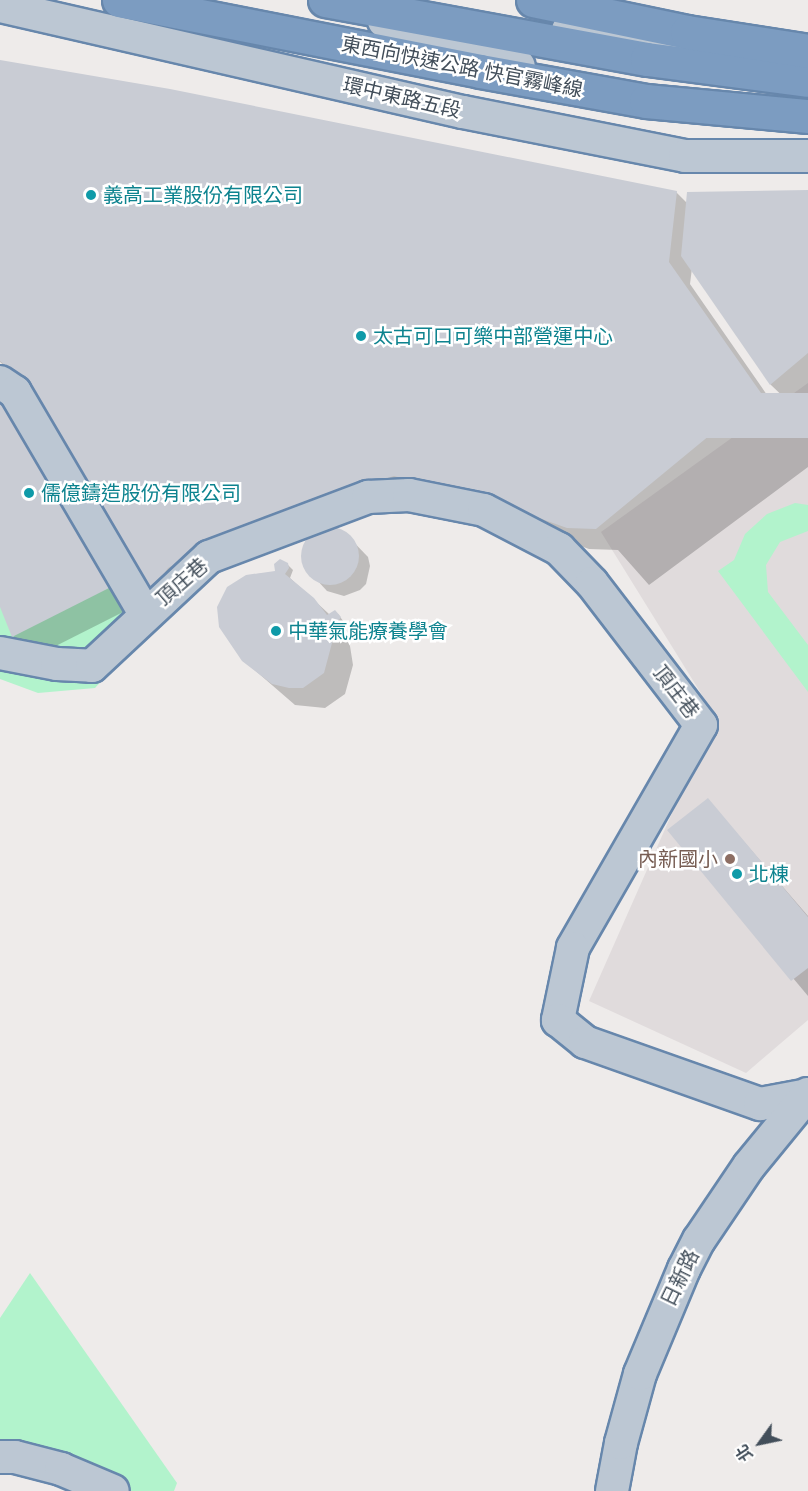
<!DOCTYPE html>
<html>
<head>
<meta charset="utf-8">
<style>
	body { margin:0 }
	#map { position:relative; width:808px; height:1491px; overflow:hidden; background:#eeebea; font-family:Montserrat,"Noto Sans TC",sans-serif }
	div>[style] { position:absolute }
	.education>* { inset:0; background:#e0dbdc }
	.green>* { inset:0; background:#b2f3cc }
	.shadow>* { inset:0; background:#0003 }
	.building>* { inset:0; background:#c9ccd4; transform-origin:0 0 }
	.round { border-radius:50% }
	.roads { filter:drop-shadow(2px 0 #6787ac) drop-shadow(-2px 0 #6787ac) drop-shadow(0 2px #6787ac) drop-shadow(0 -2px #6787ac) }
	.minor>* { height:32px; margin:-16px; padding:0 16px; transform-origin:16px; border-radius:16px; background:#bcc7d3 }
	.highway>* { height:33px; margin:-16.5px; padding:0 16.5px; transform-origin:16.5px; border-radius:16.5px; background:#7c9cc1 }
	.dots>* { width:16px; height:16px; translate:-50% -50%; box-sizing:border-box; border:3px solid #fff; border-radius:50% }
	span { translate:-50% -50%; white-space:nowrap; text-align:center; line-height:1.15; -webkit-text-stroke:5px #fff; paint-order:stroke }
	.street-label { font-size:20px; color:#424e5a }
	.culture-label { font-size:20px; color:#0d838f }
	.left { translate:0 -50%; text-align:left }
	.education-label { font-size:20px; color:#785e54 }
	.right { translate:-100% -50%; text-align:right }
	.north { position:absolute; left:730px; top:1413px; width:60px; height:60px; -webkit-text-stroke:4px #fff; paint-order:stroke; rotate:237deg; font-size:16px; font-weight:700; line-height:24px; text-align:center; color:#424e5a }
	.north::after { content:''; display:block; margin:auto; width:21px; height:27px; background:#424e5a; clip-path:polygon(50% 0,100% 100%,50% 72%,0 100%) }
</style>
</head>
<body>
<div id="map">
	<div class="education">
		<div style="clip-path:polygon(808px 383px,808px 1020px,746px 1073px,589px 1001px,715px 716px,601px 532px)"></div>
	</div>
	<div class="green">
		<div style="clip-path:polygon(0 395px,171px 605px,95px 688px,38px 693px,0 679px)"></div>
		<div style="clip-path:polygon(795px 503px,808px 505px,808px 531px,780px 542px,766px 565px,768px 592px,808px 645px,808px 692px,718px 571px,734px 560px,745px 534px,767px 514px)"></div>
		<div style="clip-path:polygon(30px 1273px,177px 1483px,174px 1491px,101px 1491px,0 1463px,0 1318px)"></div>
	</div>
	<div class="shadow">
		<div style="clip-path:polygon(evenodd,0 62px,676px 192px,688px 204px,808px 191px,808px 467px,649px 585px,618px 550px,589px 549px,542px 532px,416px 497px,287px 537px,190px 589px,170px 617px,149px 596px,23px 382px,0 362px,0 62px,692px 268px,771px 385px,793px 406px,781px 415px,690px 284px,692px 268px)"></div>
		<div style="clip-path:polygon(6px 401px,131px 608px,34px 657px,13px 636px,0 603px)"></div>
		<div style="clip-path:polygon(324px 529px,343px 531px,368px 557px,370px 566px,366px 584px,360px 590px,344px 596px,327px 591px,304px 566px,303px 557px,308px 539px)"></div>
		<div style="clip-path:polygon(287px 564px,293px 570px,290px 578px,329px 614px,338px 614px,346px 625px,340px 628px,350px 646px,353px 665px,345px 694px,325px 708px,295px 705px,243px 660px,228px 588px,256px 574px,279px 573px)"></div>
		<div style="clip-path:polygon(708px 800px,808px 916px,808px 996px,669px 830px)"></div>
	</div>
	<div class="building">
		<div style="clip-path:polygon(0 60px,170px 89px,677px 191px,669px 262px,761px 393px,596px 529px,567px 528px,519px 511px,394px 476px,265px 516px,168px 568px,148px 597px,18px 376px,0 361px)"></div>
		<div style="clip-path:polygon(808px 190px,808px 353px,770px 385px,681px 256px,687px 192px)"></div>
		<div style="left:808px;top:393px;width:45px;height:247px;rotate:90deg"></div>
		<div style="clip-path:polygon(0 396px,111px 587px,12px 637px,0 607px)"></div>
		<div class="round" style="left:301px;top:527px;width:58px;height:58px"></div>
		<div style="clip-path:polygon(280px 559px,288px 563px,289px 568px,285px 574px,314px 598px,327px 615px,335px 610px,341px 617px,336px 625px,329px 624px,332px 643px,324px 673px,303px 688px,289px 688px,272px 684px,242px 661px,219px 627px,217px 607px,227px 587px,246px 575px,275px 571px,274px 564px)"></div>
		<div style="clip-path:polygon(708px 798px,808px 917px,808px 968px,791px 981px,667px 830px)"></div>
	</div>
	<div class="roads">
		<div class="minor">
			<div style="left:0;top:6px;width:475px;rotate:12.9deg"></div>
			<div style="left:463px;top:112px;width:226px;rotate:11.2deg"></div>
			<div style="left:685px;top:156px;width:123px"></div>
			<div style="left:384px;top:21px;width:142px;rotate:18.4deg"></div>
			<div style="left:568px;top:30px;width:112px;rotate:6.7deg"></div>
			<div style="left:0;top:382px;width:18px;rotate:34deg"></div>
			<div style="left:15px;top:392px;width:257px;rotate:59.6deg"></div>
			<div style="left:0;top:653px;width:58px;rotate:10.9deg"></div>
			<div style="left:57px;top:664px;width:35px;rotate:3deg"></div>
			<div style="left:92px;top:666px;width:160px;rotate:-43deg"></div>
			<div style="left:209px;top:557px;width:170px;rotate:-20.7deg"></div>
			<div style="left:368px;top:497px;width:41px;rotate:-2.8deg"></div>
			<div style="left:409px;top:495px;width:76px;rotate:11.3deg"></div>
			<div style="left:484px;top:510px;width:85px;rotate:27.5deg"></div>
			<div style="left:559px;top:549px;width:47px;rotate:45.9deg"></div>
			<div style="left:592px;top:583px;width:179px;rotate:52.5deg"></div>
			<div style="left:701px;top:725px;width:257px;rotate:119.9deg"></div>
			<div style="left:573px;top:948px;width:74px;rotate:101.8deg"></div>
			<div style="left:558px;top:1020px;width:35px;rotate:39deg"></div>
			<div style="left:585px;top:1042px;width:186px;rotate:19.5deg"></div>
			<div style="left:760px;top:1104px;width:49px;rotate:-10.6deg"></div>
			<div style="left:0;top:1457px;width:15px"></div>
			<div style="left:15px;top:1457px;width:48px;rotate:14.6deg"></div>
			<div style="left:61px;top:1469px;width:56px;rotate:22.9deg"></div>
			<div style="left:612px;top:1491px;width:49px;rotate:-79.4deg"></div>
			<div style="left:621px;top:1443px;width:72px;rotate:-74.6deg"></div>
			<div style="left:640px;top:1374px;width:114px;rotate:-67.3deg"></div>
			<div style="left:684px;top:1269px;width:33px;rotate:-63deg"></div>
			<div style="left:699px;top:1240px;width:89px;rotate:-56deg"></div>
			<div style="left:749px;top:1166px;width:93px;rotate:-50.7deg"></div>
		</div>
		<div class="highway">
			<div style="left:119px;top:0;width:368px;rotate:11.1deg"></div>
			<div style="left:480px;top:71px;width:169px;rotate:10.2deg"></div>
			<div style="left:646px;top:101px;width:163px;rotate:5.3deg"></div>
			<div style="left:325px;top:0;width:327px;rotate:10.4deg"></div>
			<div style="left:647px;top:59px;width:162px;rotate:7.4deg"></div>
			<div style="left:533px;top:0;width:157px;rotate:11.7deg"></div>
			<div style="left:687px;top:32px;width:122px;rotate:8.9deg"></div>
		</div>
	</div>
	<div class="dots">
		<div style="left:91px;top:195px;background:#0f9aa8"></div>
		<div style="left:361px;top:336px;background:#0f9aa8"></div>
		<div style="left:29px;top:493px;background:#0f9aa8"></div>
		<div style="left:276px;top:631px;background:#0f9aa8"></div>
		<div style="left:730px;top:859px;background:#8d6e63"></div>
		<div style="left:737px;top:874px;background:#0f9aa8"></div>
	</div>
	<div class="street-label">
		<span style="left:462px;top:67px;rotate:11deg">東西向快速公路 快官霧峰線</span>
		<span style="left:402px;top:98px;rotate:13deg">環中東路五段</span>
		<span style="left:182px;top:582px;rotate:-41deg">頂庄巷</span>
		<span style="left:676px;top:692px;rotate:52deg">頂庄巷</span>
		<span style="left:680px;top:1278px;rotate:-64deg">日新路</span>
	</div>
	<div class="culture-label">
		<span class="left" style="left:103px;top:195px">義高工業股份有限公司</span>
		<span class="left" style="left:373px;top:336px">太古可口可樂中部營運中心</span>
		<span class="left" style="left:41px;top:493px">儒億鑄造股份有限公司</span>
		<span class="left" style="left:288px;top:631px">中華氣能療養學會</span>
		<span class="left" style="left:749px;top:874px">北棟</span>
	</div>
	<div class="education-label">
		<span class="right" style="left:718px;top:859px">內新國小</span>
	</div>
	<div class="north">北</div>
</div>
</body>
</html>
